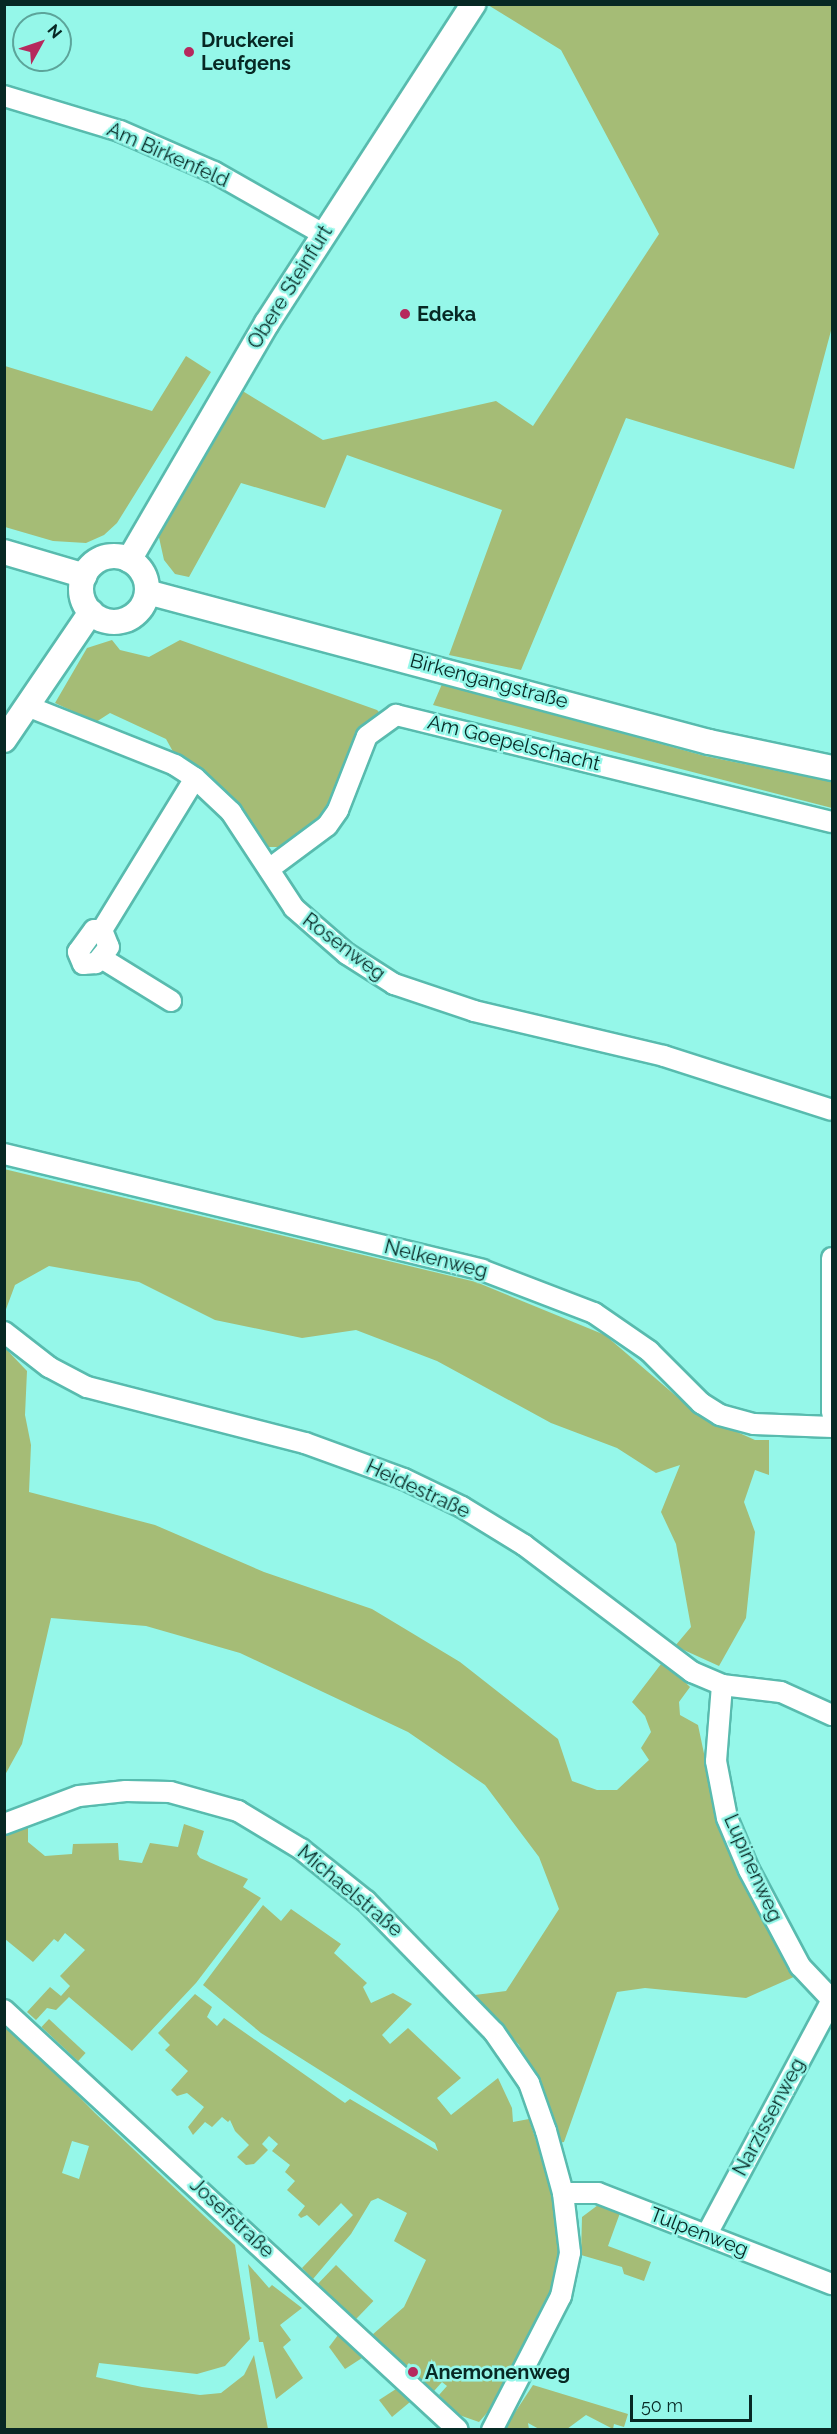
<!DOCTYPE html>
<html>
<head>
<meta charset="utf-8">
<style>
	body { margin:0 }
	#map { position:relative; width:837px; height:2434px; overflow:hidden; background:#95f7e9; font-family:Raleway,sans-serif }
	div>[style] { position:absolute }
	.green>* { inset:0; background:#a5bc76; transform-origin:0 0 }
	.roads { filter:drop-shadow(2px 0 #58bbae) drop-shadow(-2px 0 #58bbae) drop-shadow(0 2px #58bbae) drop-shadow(0 -2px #58bbae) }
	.minor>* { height:20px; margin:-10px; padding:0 10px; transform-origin:10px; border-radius:10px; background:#fff }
	.tertiary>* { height:24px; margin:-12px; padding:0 12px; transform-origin:12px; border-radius:12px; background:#fff }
	.tertiary>.ring { margin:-12px; padding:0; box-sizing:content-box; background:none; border:24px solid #fff; border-radius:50% }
	.dots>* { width:16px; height:16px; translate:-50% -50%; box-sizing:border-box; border:3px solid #95f7e9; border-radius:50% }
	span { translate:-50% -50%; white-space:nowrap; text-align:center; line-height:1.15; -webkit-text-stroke:5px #95f7e9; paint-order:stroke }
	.poi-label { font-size:20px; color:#072824; font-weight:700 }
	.left { translate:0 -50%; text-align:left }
	.street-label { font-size:20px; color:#072824 }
	.frame { position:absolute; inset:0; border:6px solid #072824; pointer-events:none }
	.north { position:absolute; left:12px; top:12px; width:60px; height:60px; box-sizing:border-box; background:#95f7e9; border:2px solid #5ca49a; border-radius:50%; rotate:50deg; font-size:16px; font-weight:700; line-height:24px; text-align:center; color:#072824 }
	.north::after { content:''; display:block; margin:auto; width:21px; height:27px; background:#b6295d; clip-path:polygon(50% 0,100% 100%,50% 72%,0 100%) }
	.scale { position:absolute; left:630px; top:2395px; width:122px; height:27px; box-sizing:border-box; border:3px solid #072824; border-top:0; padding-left:8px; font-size:18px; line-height:21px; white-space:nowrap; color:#072824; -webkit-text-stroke:4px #95f7e9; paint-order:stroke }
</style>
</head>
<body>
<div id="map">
	<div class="green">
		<div style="clip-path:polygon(488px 5px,832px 5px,832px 327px,794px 469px,626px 418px,521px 670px,449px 655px,502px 510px,347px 455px,325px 508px,241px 483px,189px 577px,175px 574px,164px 560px,158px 533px,241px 390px,323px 440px,496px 401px,533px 426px,659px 234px,561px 50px)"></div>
		<div style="clip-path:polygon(186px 356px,211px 372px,117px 523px,104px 535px,86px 543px,53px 541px,5px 527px,5px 366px,152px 411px)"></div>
		<div style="clip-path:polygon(112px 640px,120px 650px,149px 657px,180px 640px,377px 710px,383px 716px,333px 809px,285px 853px,280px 847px,267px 847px,230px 796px,213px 780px,176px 757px,166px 739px,110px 713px,96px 722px,55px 703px,87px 648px)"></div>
		<div style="clip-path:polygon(442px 684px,705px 756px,832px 782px,832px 808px,433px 705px)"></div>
		<div style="clip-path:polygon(4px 1169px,476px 1282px,605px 1335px,697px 1414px,755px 1440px,769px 1440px,769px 1475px,755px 1470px,744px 1502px,755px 1532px,746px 1618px,719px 1666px,675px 1646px,691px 1627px,676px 1544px,661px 1512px,680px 1465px,656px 1473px,617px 1448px,551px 1423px,437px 1361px,356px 1330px,302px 1338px,215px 1320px,139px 1282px,49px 1266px,15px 1285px,5px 1312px)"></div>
		<div style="clip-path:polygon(5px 1348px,27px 1371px,25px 1415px,31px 1445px,29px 1492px,155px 1525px,264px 1572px,372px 1609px,460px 1662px,558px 1739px,572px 1781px,597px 1790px,617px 1790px,649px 1760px,641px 1748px,651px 1732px,645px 1716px,632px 1702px,661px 1664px,686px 1683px,690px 1687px,679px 1702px,680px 1715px,698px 1725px,719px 1825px,759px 1914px,796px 1976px,746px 1998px,645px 1988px,617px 1992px,564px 2142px,557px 2143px,519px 2045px,475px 1995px,506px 1991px,559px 1909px,539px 1857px,485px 1785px,408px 1732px,240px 1653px,146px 1626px,51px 1618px,22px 1744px,5px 1775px)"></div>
		<div style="clip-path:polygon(28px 1824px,28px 1842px,45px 1856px,72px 1854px,73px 1844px,118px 1843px,119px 1860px,142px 1863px,150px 1843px,178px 1847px,184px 1824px,204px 1831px,197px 1854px,200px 1858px,248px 1879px,243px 1887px,261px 1898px,196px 1983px,132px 2051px,69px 1997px,56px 2010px,47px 2008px,36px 2020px,27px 2012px,50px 1987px,61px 1996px,70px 1986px,60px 1976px,85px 1950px,65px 1933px,58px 1942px,54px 1939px,33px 1962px,5px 1939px,4px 1834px)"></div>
		<div style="clip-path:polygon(263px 1905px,281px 1921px,291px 1909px,341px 1944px,334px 1953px,367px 1983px,363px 1987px,371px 2003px,393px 1993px,412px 2004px,382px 2035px,390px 2044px,408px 2028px,461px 2078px,437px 2098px,451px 2115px,498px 2078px,512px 2108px,513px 2122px,529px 2119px,554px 2197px,560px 2230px,559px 2267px,556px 2286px,501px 2397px,479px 2422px,459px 2415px,439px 2395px,447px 2386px,442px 2382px,434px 2391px,415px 2374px,417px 2371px,409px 2363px,406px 2366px,372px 2335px,404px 2307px,426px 2260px,394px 2241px,407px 2213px,378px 2198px,371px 2201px,351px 2234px,313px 2279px,302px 2268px,353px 2215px,341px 2203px,319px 2226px,307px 2215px,301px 2218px,298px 2215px,305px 2206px,287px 2190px,295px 2181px,285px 2172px,290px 2165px,272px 2151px,278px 2144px,269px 2136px,262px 2144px,268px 2150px,254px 2164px,246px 2165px,237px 2157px,249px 2145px,235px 2131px,230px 2120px,228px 2122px,222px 2117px,212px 2127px,205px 2122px,193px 2135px,188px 2127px,204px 2107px,187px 2093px,177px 2096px,171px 2090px,188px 2071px,165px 2050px,170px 2045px,158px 2033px,195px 1994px,212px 2007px,207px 2017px,217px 2026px,224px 2018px,345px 2103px,350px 2099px,438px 2151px,435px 2143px,261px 2033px,203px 1985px)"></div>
		<div style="left:49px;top:2019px;width:50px;height:11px;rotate:43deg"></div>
		<div style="clip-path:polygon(evenodd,4px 2020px,95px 2113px,235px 2245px,250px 2339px,225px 2366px,197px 2374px,99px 2363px,96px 2377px,142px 2387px,200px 2395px,221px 2393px,244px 2375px,254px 2355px,268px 2429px,5px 2429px,4px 2020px,72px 2141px,89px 2146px,79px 2179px,62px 2173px,72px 2141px)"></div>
		<div style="clip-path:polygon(598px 2205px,620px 2213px,608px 2246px,651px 2262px,644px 2281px,624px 2274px,622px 2267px,581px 2255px,582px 2217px)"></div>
		<div style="clip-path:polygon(248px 2264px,269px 2288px,272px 2285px,302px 2308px,280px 2325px,291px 2340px,283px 2347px,303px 2378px,276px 2399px,263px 2342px,259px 2342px)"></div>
		<div style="left:336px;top:2265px;width:52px;height:26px;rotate:44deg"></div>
		<div style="clip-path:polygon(338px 2335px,362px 2358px,345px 2369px,329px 2347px)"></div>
		<div style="clip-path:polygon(533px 2385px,628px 2414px,624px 2427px,614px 2424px,613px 2429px,586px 2415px,567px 2429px,539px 2429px,528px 2423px,529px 2429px,504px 2429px)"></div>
		<div style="clip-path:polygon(396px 2389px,410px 2402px,392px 2417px,379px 2400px)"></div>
	</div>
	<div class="roads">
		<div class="minor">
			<div style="left:4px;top:96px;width:121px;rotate:16.8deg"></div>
			<div style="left:120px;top:131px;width:103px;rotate:23.6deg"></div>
			<div style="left:214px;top:172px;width:125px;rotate:29.6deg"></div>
			<div style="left:27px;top:706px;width:159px;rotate:21.7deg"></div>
			<div style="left:175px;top:765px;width:24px;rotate:33deg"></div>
			<div style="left:195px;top:778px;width:50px;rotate:43.4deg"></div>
			<div style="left:231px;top:812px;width:115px;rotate:56.7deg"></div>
			<div style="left:294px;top:908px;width:70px;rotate:41deg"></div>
			<div style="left:347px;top:954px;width:56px;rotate:32.6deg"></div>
			<div style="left:394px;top:984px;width:84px;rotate:18.6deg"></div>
			<div style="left:474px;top:1011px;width:195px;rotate:13.3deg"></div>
			<div style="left:664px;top:1056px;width:176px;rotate:17.8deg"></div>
			<div style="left:269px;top:869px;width:72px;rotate:-36.6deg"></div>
			<div style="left:327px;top:826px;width:19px;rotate:-55deg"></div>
			<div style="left:338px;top:810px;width:79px;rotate:-68.6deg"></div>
			<div style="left:367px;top:736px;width:36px;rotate:-36deg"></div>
			<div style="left:396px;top:715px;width:449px;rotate:13.8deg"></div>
			<div style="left:94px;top:930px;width:8px"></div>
			<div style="left:102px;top:930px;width:18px;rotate:68deg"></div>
			<div style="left:109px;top:947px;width:21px;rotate:129deg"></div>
			<div style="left:96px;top:963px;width:13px;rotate:176deg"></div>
			<div style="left:83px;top:964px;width:13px;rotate:-113deg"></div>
			<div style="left:78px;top:952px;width:27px;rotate:-54deg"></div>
			<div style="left:102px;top:930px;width:178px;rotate:-58.5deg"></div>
			<div style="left:103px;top:959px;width:80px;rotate:31.7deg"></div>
			<div style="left:4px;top:1154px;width:492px;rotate:13.6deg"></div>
			<div style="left:482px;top:1270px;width:120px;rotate:21deg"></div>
			<div style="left:594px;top:1313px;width:67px;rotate:34.6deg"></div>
			<div style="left:649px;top:1351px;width:74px;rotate:45deg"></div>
			<div style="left:701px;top:1403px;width:22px;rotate:32deg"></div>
			<div style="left:720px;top:1415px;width:35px;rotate:15deg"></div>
			<div style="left:754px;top:1424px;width:78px;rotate:2.2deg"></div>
			<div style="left:832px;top:1258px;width:155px;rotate:90deg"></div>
			<div style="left:4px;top:1332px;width:57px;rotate:37.9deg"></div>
			<div style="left:49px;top:1367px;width:43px;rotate:27.8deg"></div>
			<div style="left:87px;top:1387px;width:225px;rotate:14.4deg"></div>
			<div style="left:305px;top:1443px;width:105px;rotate:20deg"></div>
			<div style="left:404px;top:1479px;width:64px;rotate:25.8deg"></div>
			<div style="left:462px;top:1507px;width:73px;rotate:31.5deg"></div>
			<div style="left:524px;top:1545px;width:211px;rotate:37.1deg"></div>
			<div style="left:692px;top:1672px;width:33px;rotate:23deg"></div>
			<div style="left:722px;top:1685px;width:59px;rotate:6.8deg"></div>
			<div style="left:781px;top:1692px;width:56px;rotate:24.3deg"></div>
			<div style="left:722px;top:1685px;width:76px;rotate:94.5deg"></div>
			<div style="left:716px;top:1761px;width:58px;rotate:79.1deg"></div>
			<div style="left:727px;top:1818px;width:56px;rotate:67.1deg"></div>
			<div style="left:749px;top:1870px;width:109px;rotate:62deg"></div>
			<div style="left:800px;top:1966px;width:47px;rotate:46.7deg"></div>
			<div style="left:4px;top:1824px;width:80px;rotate:-20.5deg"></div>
			<div style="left:79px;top:1796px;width:47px;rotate:-6.1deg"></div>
			<div style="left:126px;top:1791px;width:44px;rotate:1.3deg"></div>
			<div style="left:170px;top:1792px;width:71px;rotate:15.6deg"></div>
			<div style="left:238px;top:1811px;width:74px;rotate:31.1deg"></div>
			<div style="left:301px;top:1849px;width:83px;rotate:38.7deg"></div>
			<div style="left:366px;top:1901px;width:183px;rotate:45.7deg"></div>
			<div style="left:494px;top:2032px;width:62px;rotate:55.5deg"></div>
			<div style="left:529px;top:2083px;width:51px;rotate:70.5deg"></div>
			<div style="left:546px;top:2131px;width:64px;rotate:74.7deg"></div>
			<div style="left:563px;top:2193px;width:60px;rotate:83.3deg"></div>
			<div style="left:570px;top:2253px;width:44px;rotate:101.8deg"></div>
			<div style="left:561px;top:2296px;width:151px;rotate:117.2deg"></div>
			<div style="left:4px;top:2010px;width:618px;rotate:42.77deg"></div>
			<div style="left:563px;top:2193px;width:35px"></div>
			<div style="left:598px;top:2193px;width:251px;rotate:21.3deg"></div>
			<div style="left:707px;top:2234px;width:265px;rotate:-61.9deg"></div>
		</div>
		<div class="tertiary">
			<div style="left:4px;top:552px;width:84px;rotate:16.5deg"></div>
			<div class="ring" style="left:81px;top:556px;width:42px;height:42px"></div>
			<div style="left:129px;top:560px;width:274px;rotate:-59.8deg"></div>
			<div style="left:267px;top:323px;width:380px;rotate:-57.1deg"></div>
			<div style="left:147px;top:592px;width:582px;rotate:14.94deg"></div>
			<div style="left:709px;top:742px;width:126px;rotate:11.9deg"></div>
			<div style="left:4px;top:740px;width:155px;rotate:-55.8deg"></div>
		</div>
	</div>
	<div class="dots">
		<div style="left:189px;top:52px;background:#b6295d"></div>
		<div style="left:405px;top:314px;background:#b6295d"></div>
		<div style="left:413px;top:2372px;background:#b6295d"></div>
	</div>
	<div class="poi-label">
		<span class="left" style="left:201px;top:52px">Druckerei<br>Leufgens</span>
		<span class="left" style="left:417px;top:314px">Edeka</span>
		<span class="left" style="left:425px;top:2372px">Anemonenweg</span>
	</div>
	<div class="street-label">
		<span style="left:168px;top:155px;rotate:24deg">Am Birkenfeld</span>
		<span style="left:290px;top:287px;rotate:-58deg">Obere Steinfurt</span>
		<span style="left:489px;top:681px;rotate:15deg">Birkengangstraße</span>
		<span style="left:514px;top:743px;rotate:14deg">Am Goepelschacht</span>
		<span style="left:344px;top:947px;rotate:37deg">Rosenweg</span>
		<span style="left:436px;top:1259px;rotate:14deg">Nelkenweg</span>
		<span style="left:418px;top:1489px;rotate:25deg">Heidestraße</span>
		<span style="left:753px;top:1868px;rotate:66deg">Lupinenweg</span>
		<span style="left:350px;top:1891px;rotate:40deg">Michaelstraße</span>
		<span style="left:769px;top:2117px;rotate:-62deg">Narzissenweg</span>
		<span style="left:232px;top:2218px;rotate:43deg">Josefstraße</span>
		<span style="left:699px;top:2232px;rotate:21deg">Tulpenweg</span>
	</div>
	<div class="frame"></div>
	<div class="north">N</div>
	<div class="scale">50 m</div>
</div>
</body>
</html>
